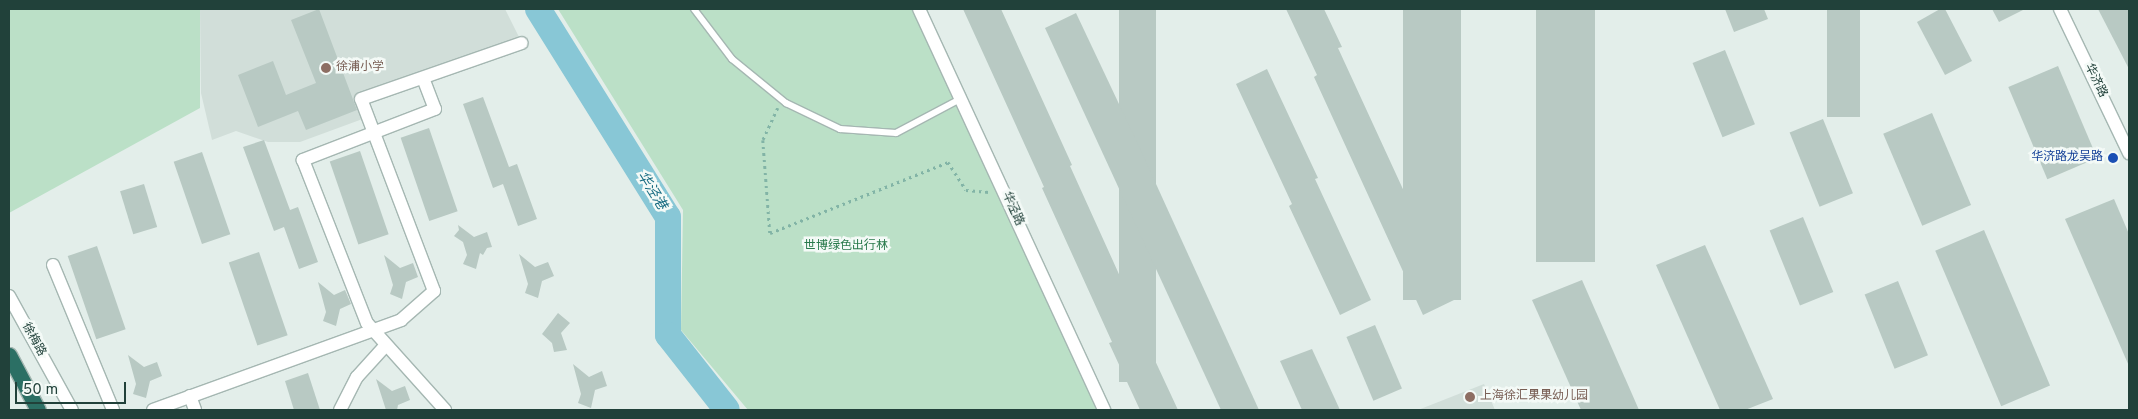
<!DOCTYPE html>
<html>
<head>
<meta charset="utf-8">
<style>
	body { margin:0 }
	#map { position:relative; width:2138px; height:419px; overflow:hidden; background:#e3eeea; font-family:Overpass,"Noto Sans SC",sans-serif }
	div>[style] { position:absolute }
	.built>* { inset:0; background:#d1ded9 }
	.green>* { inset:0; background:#bbe0c7 }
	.river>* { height:26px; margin:-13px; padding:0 13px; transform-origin:13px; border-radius:13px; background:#88c7d6 }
	.building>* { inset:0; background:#b8c9c3; transform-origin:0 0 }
	.path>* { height:2.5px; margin-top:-1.25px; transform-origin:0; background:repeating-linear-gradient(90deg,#82b4a6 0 2.5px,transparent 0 6.5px) }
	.roads { filter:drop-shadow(1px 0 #a5b7b2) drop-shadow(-1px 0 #a5b7b2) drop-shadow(0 1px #a5b7b2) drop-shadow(0 -1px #a5b7b2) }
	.lane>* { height:6px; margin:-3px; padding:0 3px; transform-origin:3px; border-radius:3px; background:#fff }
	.street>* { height:12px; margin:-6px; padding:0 6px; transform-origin:6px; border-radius:6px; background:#fff }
	.highway>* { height:15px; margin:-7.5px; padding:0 7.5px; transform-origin:7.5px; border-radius:7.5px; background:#2b6f64 }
	.dots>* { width:14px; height:14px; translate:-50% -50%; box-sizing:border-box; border:2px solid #f4faf7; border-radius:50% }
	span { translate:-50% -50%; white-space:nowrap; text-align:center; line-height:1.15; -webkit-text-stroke:5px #f4faf7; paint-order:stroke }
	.education-label { font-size:12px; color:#785e54 }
	.left { translate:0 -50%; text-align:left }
	.street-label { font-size:12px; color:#21413a }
	.transit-label { font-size:12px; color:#164399 }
	.right { translate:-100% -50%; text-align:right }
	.park-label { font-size:12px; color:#297a4c }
	.water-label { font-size:14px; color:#176b81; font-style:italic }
	.frame { position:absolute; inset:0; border:10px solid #21413a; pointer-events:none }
	.scale { position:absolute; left:15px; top:382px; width:111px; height:22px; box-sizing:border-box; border:2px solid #21413a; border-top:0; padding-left:6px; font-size:15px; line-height:18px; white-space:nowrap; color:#21413a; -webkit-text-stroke:4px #f4faf7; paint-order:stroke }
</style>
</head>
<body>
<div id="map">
	<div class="built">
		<div style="clip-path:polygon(200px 9px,505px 9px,522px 43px,361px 99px,368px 117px,300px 142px,268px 142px,236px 131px,212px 140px,201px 93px)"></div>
		<div style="clip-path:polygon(1484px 384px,1495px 410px,1418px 410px)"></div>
	</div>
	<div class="green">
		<div style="clip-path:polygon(9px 9px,200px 9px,200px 108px,9px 213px)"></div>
		<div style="clip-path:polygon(558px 9px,913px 9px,1102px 410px,748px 410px,681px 330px,683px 210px)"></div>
	</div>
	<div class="river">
		<div style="left:538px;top:9px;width:245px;rotate:58deg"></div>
		<div style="left:668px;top:217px;width:118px;rotate:90deg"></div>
		<div style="left:668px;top:335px;width:95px;rotate:51.8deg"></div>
	</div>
	<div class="building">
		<div style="clip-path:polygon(319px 9px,357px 110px,306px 130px,298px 111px,258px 127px,238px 75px,273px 61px,286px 95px,316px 83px,291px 20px)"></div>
		<div style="clip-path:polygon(963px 9px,1001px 9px,1072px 165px,1070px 166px,1142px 325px,1139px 326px,1178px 410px,1140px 410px,1109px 343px,1112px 342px,1042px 188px,1044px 187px)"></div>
		<div style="left:1119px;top:9px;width:37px;height:373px"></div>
		<div style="clip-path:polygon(1286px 9px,1324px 9px,1342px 47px,1338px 48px,1454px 300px,1423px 315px,1314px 77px,1317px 75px)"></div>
		<div style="left:1403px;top:9px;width:58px;height:291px"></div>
		<div style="left:1536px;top:9px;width:59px;height:253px"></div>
		<div style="clip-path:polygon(1725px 9px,1764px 9px,1768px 19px,1734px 32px)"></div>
		<div style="left:1827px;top:9px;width:33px;height:108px"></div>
		<div style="clip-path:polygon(1940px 9px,1945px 9px,1972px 61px,1945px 75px,1917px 22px)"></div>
		<div style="clip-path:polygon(1992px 9px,2025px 9px,1999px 22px)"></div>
		<div style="clip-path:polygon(2098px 9px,2129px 9px,2129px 69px)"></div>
		<div style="clip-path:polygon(1076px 13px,1136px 140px,1259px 410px,1221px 410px,1045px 28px)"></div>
		<div style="left:1725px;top:50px;width:80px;height:35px;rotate:68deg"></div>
		<div style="left:2058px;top:66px;width:100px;height:54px;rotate:67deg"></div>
		<div style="clip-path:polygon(1267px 69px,1318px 178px,1315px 179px,1371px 300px,1340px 315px,1289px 206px,1292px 204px,1236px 84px)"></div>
		<div style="clip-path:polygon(483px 97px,509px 167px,517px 164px,537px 219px,518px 226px,503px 184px,493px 188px,463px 104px)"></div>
		<div style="left:1932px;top:113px;width:100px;height:53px;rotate:67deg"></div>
		<div style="left:1823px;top:119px;width:80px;height:36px;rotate:68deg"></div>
		<div style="left:429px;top:128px;width:88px;height:30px;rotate:71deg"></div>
		<div style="clip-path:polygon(264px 140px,290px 210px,298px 207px,318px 262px,299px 269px,284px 227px,274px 231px,243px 147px)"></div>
		<div style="left:360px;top:151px;width:88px;height:32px;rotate:71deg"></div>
		<div style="left:202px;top:152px;width:87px;height:30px;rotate:71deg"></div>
		<div style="left:144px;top:184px;width:45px;height:25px;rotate:73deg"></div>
		<div style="clip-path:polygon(2114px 199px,2129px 234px,2129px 366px,2065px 219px)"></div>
		<div style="left:1803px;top:217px;width:81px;height:36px;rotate:68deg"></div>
		<div style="clip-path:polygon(458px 225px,474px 237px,487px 232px,492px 247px,487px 248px,483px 255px,480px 253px,476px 269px,463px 264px,467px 255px,463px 242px,454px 236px,459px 230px)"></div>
		<div style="left:1984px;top:230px;width:169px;height:53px;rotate:67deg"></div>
		<div style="clip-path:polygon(1705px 245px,1773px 399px,1745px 410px,1720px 410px,1656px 265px)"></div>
		<div style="left:97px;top:246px;width:88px;height:31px;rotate:71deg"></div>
		<div style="left:259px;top:252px;width:88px;height:32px;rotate:71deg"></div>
		<div style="clip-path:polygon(519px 254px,535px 267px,548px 262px,554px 276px,542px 281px,538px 298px,525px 293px,528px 284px)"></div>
		<div style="clip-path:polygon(384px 255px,400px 268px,413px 263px,418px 277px,406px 282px,402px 299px,390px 294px,393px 285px)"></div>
		<div style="clip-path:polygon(1582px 280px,1639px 410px,1581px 410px,1532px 300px)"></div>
		<div style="left:1898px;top:281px;width:80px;height:36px;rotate:68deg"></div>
		<div style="clip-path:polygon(318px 282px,334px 295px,345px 290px,351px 304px,340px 309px,336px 326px,323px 321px,326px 312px)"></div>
		<div style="clip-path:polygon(558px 313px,570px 323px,561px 333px,567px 350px,554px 352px,552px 343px,542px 334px)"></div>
		<div style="left:1375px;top:325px;width:69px;height:31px;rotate:67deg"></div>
		<div style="clip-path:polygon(1312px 349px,1340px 410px,1302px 410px,1280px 361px)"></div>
		<div style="clip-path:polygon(128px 355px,144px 367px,157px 362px,162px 376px,150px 381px,146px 398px,133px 394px,136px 384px)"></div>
		<div style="clip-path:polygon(573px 364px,589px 377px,602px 371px,607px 386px,595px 390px,591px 408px,578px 403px,581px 394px)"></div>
		<div style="clip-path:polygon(308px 373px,320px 410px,294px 410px,285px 381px)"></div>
		<div style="clip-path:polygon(376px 379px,392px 391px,405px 386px,410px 400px,398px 405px,397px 410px,386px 410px)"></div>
	</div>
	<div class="path">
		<div style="left:778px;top:108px;width:35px;rotate:115deg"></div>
		<div style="left:763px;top:140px;width:93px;rotate:85.7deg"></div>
		<div style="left:770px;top:233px;width:192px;rotate:-21.7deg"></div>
		<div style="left:948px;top:162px;width:33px;rotate:57deg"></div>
		<div style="left:966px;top:190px;width:23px;rotate:5deg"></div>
	</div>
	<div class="roads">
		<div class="lane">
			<div style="left:694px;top:9px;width:63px;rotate:52.8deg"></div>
			<div style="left:732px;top:59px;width:70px;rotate:39.2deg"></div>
			<div style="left:786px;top:103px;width:60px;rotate:25.7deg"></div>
			<div style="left:840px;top:129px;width:56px;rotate:4.1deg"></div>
			<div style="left:896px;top:133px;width:75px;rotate:-27.9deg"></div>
		</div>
		<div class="street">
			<div style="left:919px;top:9px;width:442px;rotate:65.2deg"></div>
			<div style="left:2060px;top:9px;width:160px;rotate:64.4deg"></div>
			<div style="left:423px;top:78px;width:33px;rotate:69deg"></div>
			<div style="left:435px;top:109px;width:142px;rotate:158.9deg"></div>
			<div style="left:303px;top:160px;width:175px;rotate:68.6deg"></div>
			<div style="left:367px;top:323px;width:117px;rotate:48.1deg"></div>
			<div style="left:53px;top:265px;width:157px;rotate:67.5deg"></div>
			<div style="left:9px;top:296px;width:130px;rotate:61.1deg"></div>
			<div style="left:190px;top:396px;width:15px;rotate:70deg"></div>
			<div style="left:153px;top:410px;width:264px;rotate:-19.9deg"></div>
			<div style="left:401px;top:320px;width:44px;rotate:-41.3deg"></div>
			<div style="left:434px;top:291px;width:205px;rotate:-110.8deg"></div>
			<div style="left:361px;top:99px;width:170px;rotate:-19.2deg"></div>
			<div style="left:340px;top:410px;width:37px;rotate:-63deg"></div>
			<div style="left:357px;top:377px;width:43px;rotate:-47.8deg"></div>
		</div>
		<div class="highway">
			<div style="left:9px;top:355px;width:62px;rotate:62.2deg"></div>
		</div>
	</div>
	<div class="dots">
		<div style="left:326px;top:68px;background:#8d6e63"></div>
		<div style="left:2113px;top:158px;background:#1a4fb4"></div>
		<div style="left:1470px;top:397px;background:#8d6e63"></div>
	</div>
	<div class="education-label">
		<span class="left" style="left:336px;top:68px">徐浦小学</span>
		<span class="left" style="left:1480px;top:397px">上海徐汇果果幼儿园</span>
	</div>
	<div class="street-label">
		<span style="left:2095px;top:81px;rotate:64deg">华济路</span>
		<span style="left:1012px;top:209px;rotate:66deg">华泾路</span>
		<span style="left:33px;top:340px;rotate:61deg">徐梅路</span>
	</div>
	<div class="transit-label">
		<span class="right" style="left:2103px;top:158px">华济路龙吴路</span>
	</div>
	<div class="park-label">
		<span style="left:846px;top:247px">世博绿色出行林</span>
	</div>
	<div class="water-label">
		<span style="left:651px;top:191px;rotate:58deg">华泾港</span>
	</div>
	<div class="frame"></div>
	<div class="scale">50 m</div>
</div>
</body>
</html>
